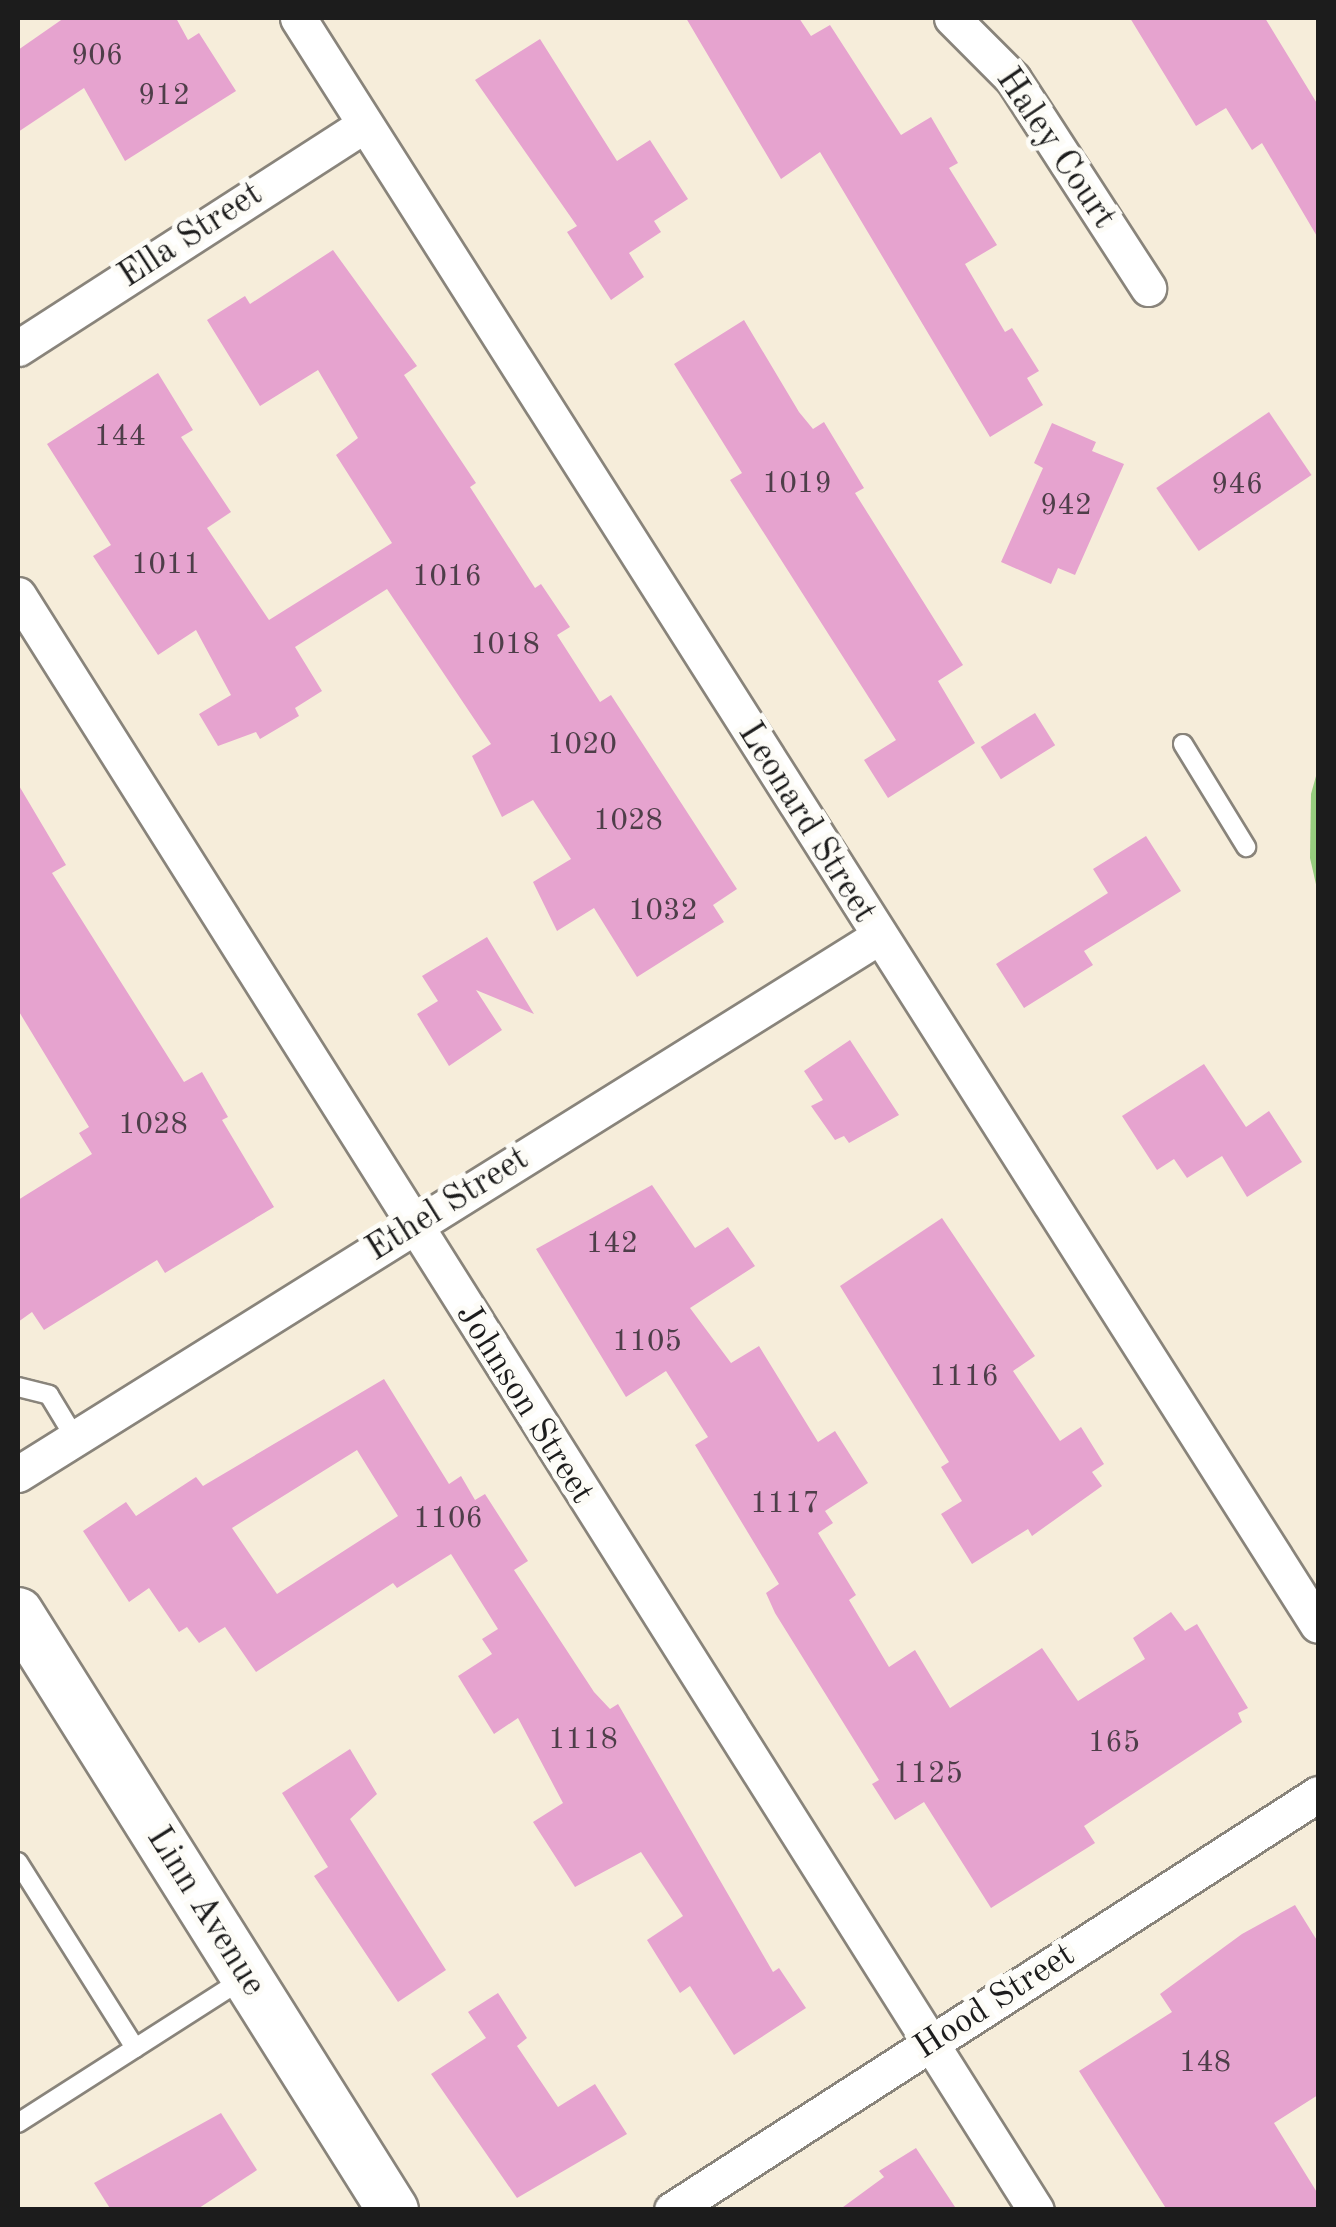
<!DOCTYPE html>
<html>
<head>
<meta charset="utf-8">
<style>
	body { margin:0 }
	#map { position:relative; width:1336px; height:2227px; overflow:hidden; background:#f6edda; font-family:"Old Standard TT",serif }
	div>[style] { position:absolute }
	.green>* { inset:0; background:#96cc7e }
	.building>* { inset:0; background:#e6a3cf; transform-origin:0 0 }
	.roads { filter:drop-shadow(2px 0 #89847b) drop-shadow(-2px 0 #89847b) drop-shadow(0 2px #89847b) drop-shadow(0 -2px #89847b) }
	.service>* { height:18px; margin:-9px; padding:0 9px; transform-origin:9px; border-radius:9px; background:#fff }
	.minor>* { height:35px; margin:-17.5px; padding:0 17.5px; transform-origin:17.5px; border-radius:17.5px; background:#fff }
	.secondary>* { height:50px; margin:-25px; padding:0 25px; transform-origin:25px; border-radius:25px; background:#fff }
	span { translate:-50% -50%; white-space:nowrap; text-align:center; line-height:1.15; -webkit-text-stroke:10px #fdfcf7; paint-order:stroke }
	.number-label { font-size:30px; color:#4e3e49 }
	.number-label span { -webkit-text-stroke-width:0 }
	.street-label { font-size:35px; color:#1c1c1c }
	.frame { position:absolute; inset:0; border:20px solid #1c1c1c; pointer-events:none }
</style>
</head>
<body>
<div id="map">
	<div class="green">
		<div style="clip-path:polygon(1318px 769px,1318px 893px,1310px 858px,1311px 794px)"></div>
	</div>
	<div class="building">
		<div style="clip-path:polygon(64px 18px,176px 18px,188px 40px,199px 33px,236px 91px,125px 161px,84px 88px,18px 132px,18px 50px)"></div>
		<div style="clip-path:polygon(686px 18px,799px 18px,811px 36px,830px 25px,901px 135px,931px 117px,958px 163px,949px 168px,997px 245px,965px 264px,1005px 332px,1012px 328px,1039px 371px,1027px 378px,1043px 405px,990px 437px,820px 152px,781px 179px)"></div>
		<div style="clip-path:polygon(1130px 18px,1265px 18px,1318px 105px,1318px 238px,1262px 143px,1252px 150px,1226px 108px,1196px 126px)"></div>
		<div style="clip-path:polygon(540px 39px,617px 161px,650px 140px,688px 199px,654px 221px,661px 232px,629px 253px,644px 277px,611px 300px,567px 232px,577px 226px,475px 80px)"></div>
		<div style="clip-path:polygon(333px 250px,417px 366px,404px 375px,476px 483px,470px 487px,535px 588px,541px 584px,570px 627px,557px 635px,600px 702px,611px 695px,737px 889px,713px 905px,724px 922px,637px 977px,594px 908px,557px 931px,533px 882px,571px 859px,533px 800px,502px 817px,472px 756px,491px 744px,387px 589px,295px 647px,322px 691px,295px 708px,299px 716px,260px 739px,256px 732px,218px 746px,199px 714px,231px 695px,196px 630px,158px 655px,93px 556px,111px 545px,47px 444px,158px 373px,193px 430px,181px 437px,231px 512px,207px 528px,269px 620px,392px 543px,336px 455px,358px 438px,318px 370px,260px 406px,207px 320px,245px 296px,250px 304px)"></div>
		<div style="clip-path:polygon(744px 320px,799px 412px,813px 429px,824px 422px,864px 488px,855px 493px,963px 665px,938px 681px,975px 743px,888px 798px,864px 760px,896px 740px,730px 480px,742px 473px,674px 364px)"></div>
		<div style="left:1269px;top:412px;width:76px;height:136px;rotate:56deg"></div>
		<div style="clip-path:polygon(1052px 423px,1096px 442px,1092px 451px,1124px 464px,1075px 575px,1058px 568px,1051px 584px,1001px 562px,1043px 468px,1034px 463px)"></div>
		<div style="left:1035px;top:713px;width:38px;height:64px;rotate:58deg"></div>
		<div style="clip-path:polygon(18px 784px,66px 865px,52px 873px,184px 1082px,202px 1072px,228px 1117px,222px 1120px,274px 1207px,165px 1273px,157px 1260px,44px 1330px,32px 1312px,18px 1322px,18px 1200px,92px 1154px,79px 1133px,89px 1127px,18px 1010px)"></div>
		<div style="clip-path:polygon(1146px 836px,1181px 891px,1084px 951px,1093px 965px,1024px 1008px,996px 964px,1108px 893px,1093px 869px)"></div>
		<div style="clip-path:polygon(487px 937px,534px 1014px,476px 990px,502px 1030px,449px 1066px,417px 1014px,438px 1001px,422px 976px)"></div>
		<div style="clip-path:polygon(850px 1040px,899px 1115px,849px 1143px,844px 1136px,835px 1140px,811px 1106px,823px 1100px,804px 1071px)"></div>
		<div style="clip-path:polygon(1204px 1064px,1246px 1127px,1269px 1111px,1302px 1162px,1247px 1197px,1222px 1156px,1187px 1178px,1174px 1159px,1157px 1170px,1122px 1116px)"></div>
		<div style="clip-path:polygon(652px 1185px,695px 1248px,728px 1227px,755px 1266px,690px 1308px,731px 1363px,759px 1346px,818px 1442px,835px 1431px,868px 1483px,825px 1511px,833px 1523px,818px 1533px,856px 1595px,849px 1600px,889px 1667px,915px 1650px,950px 1708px,1042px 1648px,1078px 1701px,1145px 1659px,1133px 1638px,1171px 1612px,1185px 1631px,1197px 1624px,1248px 1708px,1238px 1713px,1242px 1722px,1084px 1826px,1095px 1843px,991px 1908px,924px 1802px,895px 1820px,872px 1784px,879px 1780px,775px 1613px,766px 1593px,779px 1584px,695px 1445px,708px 1437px,666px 1371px,626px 1397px,536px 1249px)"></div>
		<div style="clip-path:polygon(942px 1218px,1035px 1356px,1013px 1371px,1060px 1441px,1081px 1427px,1104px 1464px,1092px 1472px,1102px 1486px,1032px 1536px,1028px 1529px,972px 1564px,941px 1514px,962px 1501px,941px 1467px,949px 1462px,840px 1286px)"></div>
		<div style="clip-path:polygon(evenodd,384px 1379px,449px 1484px,461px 1476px,475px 1500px,485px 1494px,528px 1561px,514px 1570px,594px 1692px,610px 1709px,618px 1704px,773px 1972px,779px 1968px,806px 2008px,734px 2055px,690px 1986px,680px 1993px,647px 1940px,683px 1916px,641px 1852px,575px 1887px,533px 1822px,563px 1803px,518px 1718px,494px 1734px,458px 1676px,492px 1654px,482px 1639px,498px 1629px,451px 1554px,397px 1588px,393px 1583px,256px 1672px,225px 1627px,199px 1643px,187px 1627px,179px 1632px,149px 1588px,129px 1602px,83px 1531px,126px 1502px,136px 1516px,196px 1477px,203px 1486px,384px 1379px,357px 1450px,398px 1516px,277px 1594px,232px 1528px,357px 1450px)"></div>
		<div style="clip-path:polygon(350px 1749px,377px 1794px,350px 1819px,446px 1970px,398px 2002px,314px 1876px,328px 1867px,282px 1793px)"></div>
		<div style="clip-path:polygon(1295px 1905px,1318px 1942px,1318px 2095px,1274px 2123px,1318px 2194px,1318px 2210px,1167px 2210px,1079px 2071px,1172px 2012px,1160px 1994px,1242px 1934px)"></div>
		<div style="clip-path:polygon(498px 1993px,527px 2038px,517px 2046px,558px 2107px,595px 2084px,627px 2134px,517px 2198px,431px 2074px,486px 2038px,468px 2012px)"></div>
		<div style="clip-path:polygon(221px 2113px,257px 2170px,196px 2210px,111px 2210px,94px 2183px)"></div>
		<div style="clip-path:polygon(916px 2148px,957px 2210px,839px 2210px,884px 2177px,879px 2171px)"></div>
	</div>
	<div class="roads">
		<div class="service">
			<div style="left:1183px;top:744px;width:121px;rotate:58.5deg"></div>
			<div style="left:18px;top:1387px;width:32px;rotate:14deg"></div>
			<div style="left:49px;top:1395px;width:50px;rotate:58.8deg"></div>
			<div style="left:18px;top:1862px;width:220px;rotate:57.8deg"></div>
			<div style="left:18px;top:2123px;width:269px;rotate:-32.6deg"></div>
		</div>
		<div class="minor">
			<div style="left:298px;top:18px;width:1903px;rotate:57.6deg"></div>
			<div style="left:952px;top:18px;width:86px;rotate:45deg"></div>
			<div style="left:1013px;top:79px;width:249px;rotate:57.1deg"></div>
			<div style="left:18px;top:348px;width:412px;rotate:-32.8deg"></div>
			<div style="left:18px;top:595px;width:1909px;rotate:57.78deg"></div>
			<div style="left:18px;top:1474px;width:1014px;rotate:-31.98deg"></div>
			<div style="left:672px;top:2210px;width:768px;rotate:-32.78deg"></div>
		</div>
		<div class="secondary">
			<div style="left:18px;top:1613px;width:705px;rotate:57.87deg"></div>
		</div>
	</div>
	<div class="number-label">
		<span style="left:97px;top:56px">906</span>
		<span style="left:164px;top:96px">912</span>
		<span style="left:120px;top:437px">144</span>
		<span style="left:797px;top:484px">1019</span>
		<span style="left:1237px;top:485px">946</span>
		<span style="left:1066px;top:506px">942</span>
		<span style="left:166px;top:565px">1011</span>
		<span style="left:447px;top:577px">1016</span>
		<span style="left:505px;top:645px">1018</span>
		<span style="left:582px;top:745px">1020</span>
		<span style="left:628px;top:821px">1028</span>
		<span style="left:663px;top:911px">1032</span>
		<span style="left:153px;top:1125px">1028</span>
		<span style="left:612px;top:1244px">142</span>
		<span style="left:647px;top:1342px">1105</span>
		<span style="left:964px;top:1377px">1116</span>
		<span style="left:785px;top:1504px">1117</span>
		<span style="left:448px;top:1519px">1106</span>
		<span style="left:583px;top:1740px">1118</span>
		<span style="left:1114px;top:1743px">165</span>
		<span style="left:928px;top:1774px">1125</span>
		<span style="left:1205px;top:2063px">148</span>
	</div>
	<div class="street-label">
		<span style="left:1055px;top:149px;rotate:56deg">Haley Court</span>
		<span style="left:191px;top:236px;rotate:-33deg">Ella Street</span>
		<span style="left:806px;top:823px;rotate:58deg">Leonard Street</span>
		<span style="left:448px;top:1205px;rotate:-32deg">Ethel Street</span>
		<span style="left:524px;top:1404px;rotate:58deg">Johnson Street</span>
		<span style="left:205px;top:1912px;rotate:58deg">Linn Avenue</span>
		<span style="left:995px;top:2002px;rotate:-33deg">Hood Street</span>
	</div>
	<div class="frame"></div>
</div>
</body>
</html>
